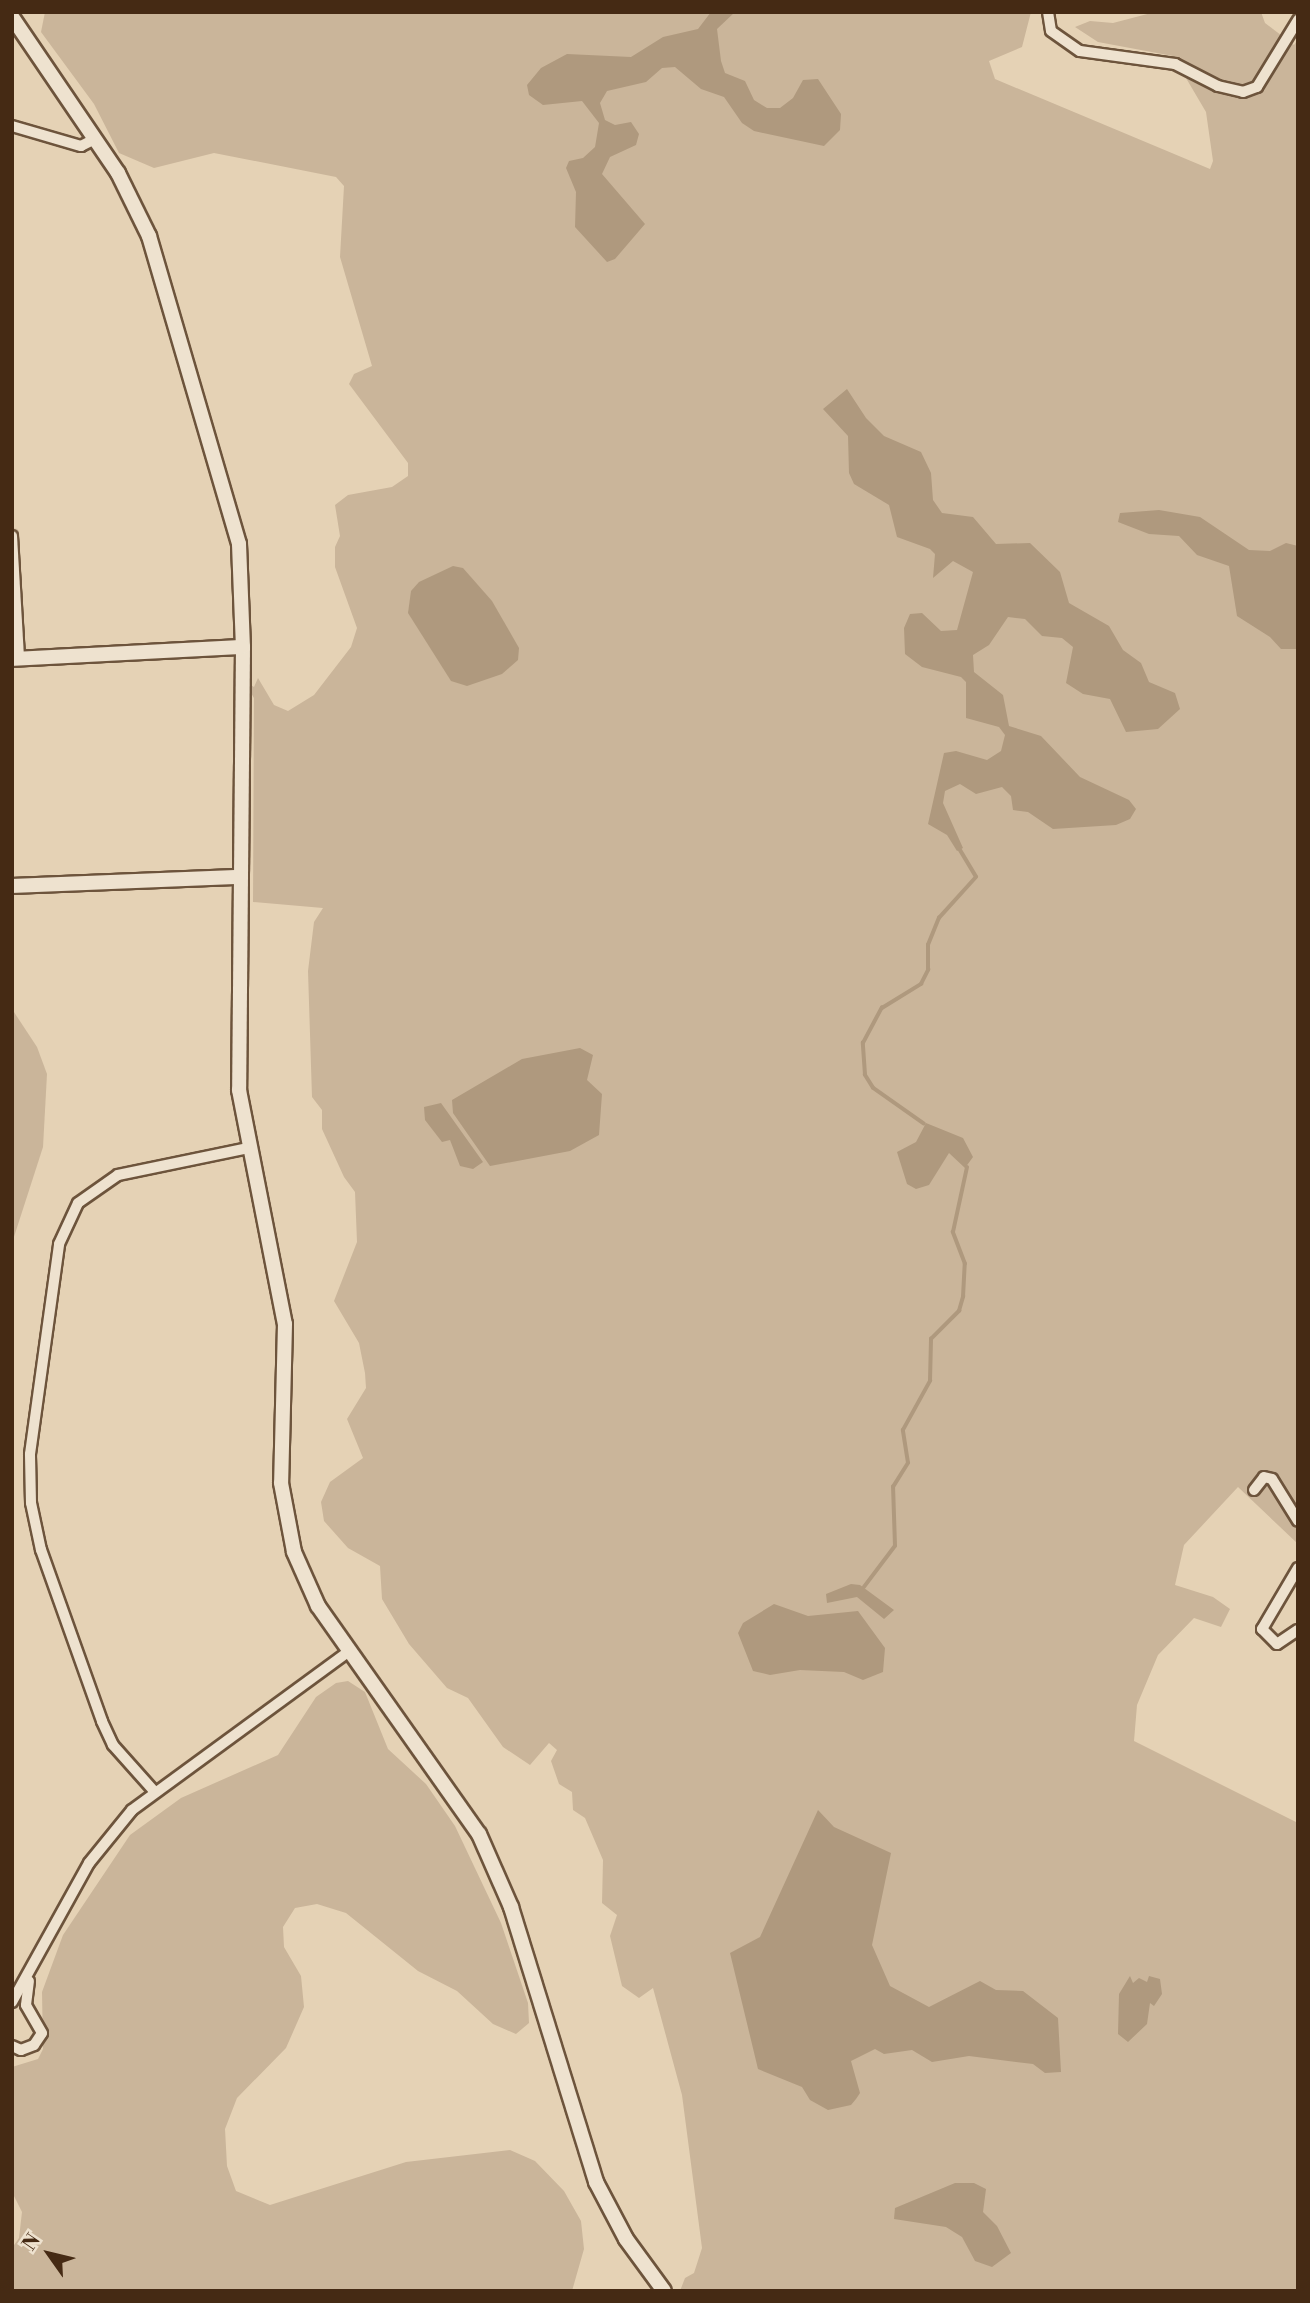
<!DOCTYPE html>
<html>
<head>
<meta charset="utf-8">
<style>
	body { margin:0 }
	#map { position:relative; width:1310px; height:2303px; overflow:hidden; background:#e5d2b5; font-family:"Libre Bodoni",serif }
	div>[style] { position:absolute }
	.green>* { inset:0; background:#cab59a }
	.water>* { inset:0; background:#af997e }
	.stream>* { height:3.5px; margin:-1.75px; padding:0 1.75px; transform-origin:1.75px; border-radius:1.75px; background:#af997e }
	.roads { filter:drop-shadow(2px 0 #6d543c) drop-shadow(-2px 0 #6d543c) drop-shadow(0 2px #6d543c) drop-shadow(0 -2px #6d543c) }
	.street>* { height:10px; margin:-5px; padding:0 5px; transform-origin:5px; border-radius:5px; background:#eee2cf }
	.secondary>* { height:14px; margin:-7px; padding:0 7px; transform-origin:7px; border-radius:7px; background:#eee2cf }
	span { translate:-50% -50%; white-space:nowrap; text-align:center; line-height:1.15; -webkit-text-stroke:5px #eee2cf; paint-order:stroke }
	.frame { position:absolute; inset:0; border:14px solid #452a14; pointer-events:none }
	.north { position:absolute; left:14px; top:2219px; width:70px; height:70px; -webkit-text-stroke:5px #eee2cf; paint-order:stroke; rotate:304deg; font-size:19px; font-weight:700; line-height:28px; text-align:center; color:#452a14 }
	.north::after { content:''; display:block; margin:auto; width:24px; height:32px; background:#452a14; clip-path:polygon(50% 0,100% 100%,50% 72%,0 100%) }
</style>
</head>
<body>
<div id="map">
	<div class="green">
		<div style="clip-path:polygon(45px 12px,1031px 12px,1022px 47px,989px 61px,995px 79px,1210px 169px,1213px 161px,1206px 112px,1173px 56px,1098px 42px,1075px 27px,1090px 21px,1113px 23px,1155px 12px,1261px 12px,1265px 23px,1294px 45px,1298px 39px,1298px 1544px,1238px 1487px,1184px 1545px,1175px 1585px,1213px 1597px,1230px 1609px,1221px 1627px,1194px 1618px,1158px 1655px,1137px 1705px,1134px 1741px,1298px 1823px,1298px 2291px,680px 2291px,685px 2278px,694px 2273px,702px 2248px,682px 2095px,653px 1988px,639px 1998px,622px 1986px,610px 1936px,617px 1915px,602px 1903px,603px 1860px,585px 1818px,573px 1810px,572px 1792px,559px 1784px,551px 1761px,557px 1750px,549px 1743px,530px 1765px,503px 1747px,468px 1698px,447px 1688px,409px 1644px,382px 1599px,380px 1566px,348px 1548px,324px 1521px,321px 1502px,330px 1482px,363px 1458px,347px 1419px,366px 1388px,365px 1373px,359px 1343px,334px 1301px,357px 1242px,355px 1192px,344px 1177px,322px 1129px,322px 1110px,312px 1097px,308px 971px,314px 922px,323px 908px,253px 902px,254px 698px,248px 688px,249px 684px,254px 687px,258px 678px,274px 705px,288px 711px,314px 695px,351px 647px,357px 628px,335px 567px,335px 547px,340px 536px,335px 505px,348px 495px,392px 487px,408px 476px,408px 463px,349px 384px,354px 374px,372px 366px,340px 257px,344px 186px,336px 177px,214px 153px,154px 168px,119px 153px,94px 104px,41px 32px)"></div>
		<div style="clip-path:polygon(12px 1009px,37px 1047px,47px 1074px,43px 1147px,12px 1243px)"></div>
		<div style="clip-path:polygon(348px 1681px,365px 1692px,388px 1749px,426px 1784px,455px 1826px,501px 1923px,528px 2003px,529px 2023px,516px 2034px,493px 2024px,457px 1991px,418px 1971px,346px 1913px,317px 1904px,295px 1908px,283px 1927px,284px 1947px,301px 1976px,304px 2007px,286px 2048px,237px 2098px,225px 2129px,227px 2166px,236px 2191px,270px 2205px,406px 2162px,510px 2150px,535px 2161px,564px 2191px,581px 2221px,584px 2249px,572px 2291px,12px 2291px,12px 2248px,19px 2238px,22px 2212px,12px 2192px,12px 2067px,38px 2059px,43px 2049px,42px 1992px,63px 1935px,130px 1835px,181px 1798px,278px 1755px,316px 1697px,336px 1683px)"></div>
	</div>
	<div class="water">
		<div style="clip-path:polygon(711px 12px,735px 12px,717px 29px,721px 61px,725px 73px,745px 81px,754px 100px,767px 108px,780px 108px,793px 98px,803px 80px,818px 79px,841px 114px,840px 130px,824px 146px,754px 131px,742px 123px,724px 97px,701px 89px,675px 67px,662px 68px,646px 82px,607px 91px,600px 103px,605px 120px,615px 125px,631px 122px,639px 134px,636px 145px,610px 157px,602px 174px,645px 224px,615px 259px,607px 262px,575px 227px,576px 192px,566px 168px,569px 161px,583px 158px,595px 147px,599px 123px,582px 101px,543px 105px,529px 95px,527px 85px,541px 68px,567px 54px,631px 57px,663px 37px,698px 29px)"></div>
		<div style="clip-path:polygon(847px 389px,866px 418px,884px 436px,921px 452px,931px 473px,933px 500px,942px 513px,973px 517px,996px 544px,1030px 543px,1060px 572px,1069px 603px,1109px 626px,1123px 650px,1141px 663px,1149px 682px,1175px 693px,1180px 709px,1158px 729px,1126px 732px,1110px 699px,1083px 694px,1066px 683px,1073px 647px,1062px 638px,1042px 636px,1025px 619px,1008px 617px,989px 645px,973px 655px,974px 672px,1003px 695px,1009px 726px,1041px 736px,1080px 777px,1129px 800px,1136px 809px,1130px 819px,1116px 825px,1053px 829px,1028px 812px,1013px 810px,1011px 796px,1002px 787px,976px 794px,960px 784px,945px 791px,943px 803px,963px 848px,957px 851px,947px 835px,928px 824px,944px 753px,956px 751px,987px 760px,1001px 751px,1005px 735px,999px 727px,966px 718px,966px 682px,961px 677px,922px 667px,905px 654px,904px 628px,910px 614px,922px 613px,941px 631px,957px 630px,973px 572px,953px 561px,933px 578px,935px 554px,930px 549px,897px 537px,889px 505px,854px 484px,849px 473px,848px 436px,823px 409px)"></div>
		<div style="clip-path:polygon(1159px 510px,1200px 517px,1249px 550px,1270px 551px,1286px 543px,1298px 546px,1298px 649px,1281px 649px,1270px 637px,1237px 616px,1229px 566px,1197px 555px,1179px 536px,1149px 534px,1118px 522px,1120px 513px)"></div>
		<div style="clip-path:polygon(453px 566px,463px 568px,492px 601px,519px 648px,518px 660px,502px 674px,467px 686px,451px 681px,408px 613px,411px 591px,419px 582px)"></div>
		<div style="clip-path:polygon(580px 1048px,593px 1055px,587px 1080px,602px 1094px,599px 1135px,570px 1151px,490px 1166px,453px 1113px,452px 1100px,522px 1059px)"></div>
		<div style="clip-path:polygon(441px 1103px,483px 1162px,473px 1169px,460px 1166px,450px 1140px,442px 1142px,425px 1120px,424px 1107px)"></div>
		<div style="clip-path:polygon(926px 1123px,963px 1138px,973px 1157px,965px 1168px,949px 1153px,929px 1185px,916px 1189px,907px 1184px,897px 1152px,916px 1142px)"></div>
		<div style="clip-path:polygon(851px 1584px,860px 1585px,894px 1610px,884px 1619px,857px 1597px,827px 1603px,826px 1594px)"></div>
		<div style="clip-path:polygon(774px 1604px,808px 1616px,858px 1611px,885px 1648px,883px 1672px,863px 1680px,844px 1672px,800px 1670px,770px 1675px,753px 1671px,738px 1633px,743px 1623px)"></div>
		<div style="clip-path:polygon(818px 1810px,834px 1827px,891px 1853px,872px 1945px,890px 1986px,929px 2007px,980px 1981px,996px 1990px,1023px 1991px,1058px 2018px,1061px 2072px,1045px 2073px,1033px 2064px,969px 2056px,932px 2062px,912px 2050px,884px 2054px,875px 2049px,851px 2061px,860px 2093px,856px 2099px,851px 2105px,828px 2110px,810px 2100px,802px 2087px,758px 2069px,730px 1953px,760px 1937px)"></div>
		<div style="clip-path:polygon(1130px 1976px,1133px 1983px,1139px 1978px,1147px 1982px,1149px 1976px,1160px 1979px,1162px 1994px,1154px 2006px,1150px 2003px,1147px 2024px,1128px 2042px,1118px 2034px,1119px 1994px)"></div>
		<div style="clip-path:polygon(955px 2183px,974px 2183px,986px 2189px,983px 2212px,997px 2226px,1011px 2253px,992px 2267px,975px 2261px,962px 2237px,946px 2227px,894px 2219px,895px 2208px)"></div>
	</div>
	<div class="stream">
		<div style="left:924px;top:1124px;width:62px;rotate:-144.8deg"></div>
		<div style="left:873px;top:1088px;width:15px;rotate:-122deg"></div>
		<div style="left:865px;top:1075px;width:32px;rotate:-94deg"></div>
		<div style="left:863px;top:1043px;width:40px;rotate:-62deg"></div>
		<div style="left:882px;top:1008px;width:46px;rotate:-31.6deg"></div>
		<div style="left:921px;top:984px;width:16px;rotate:-63deg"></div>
		<div style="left:928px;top:970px;width:25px;rotate:-90deg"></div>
		<div style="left:928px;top:945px;width:29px;rotate:-68deg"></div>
		<div style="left:939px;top:918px;width:55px;rotate:-47.9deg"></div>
		<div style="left:976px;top:877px;width:31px;rotate:-121deg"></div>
		<div style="left:864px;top:1587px;width:51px;rotate:-52.9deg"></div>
		<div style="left:895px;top:1546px;width:59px;rotate:-91.9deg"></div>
		<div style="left:893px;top:1487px;width:28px;rotate:-58deg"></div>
		<div style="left:908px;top:1463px;width:33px;rotate:-99deg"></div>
		<div style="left:903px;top:1430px;width:56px;rotate:-61.1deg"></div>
		<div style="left:930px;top:1381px;width:42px;rotate:-88.6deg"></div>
		<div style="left:931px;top:1339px;width:40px;rotate:-45deg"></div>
		<div style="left:959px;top:1311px;width:15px;rotate:-74deg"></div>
		<div style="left:963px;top:1297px;width:33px;rotate:-87deg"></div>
		<div style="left:965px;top:1264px;width:34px;rotate:-111deg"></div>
		<div style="left:953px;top:1232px;width:66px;rotate:-77.8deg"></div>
	</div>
	<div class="roads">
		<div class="street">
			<div style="left:1048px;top:12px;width:19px;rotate:81deg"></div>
			<div style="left:1051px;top:31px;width:35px;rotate:35deg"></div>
			<div style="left:1080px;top:51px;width:96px;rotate:7.8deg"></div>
			<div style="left:1175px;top:64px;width:48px;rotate:27.1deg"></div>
			<div style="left:1218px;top:86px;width:26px;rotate:13deg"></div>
			<div style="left:1243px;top:92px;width:15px;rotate:-20deg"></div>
			<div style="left:1257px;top:87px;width:79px;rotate:-58.5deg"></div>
			<div style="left:12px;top:126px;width:72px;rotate:16.2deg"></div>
			<div style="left:81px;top:146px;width:16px;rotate:-27deg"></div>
			<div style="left:12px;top:536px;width:123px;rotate:86.7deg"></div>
			<div style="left:1254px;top:1490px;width:16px;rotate:-52deg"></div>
			<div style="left:1264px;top:1477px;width:8px;rotate:14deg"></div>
			<div style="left:1272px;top:1479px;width:49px;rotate:58.2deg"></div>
			<div style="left:1298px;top:1568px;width:71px;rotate:120.5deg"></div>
			<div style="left:1262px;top:1629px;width:21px;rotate:45deg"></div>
			<div style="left:1277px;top:1644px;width:25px;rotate:-34deg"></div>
			<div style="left:154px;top:1791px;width:62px;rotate:-131.7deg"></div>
			<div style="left:113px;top:1745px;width:26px;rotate:-115deg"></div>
			<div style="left:102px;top:1721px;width:182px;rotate:-109.6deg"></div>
			<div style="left:41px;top:1550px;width:48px;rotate:-102deg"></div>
			<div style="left:31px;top:1503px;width:49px;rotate:-91.2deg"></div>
			<div style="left:30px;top:1454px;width:212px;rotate:-82.1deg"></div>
			<div style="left:59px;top:1244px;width:45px;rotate:-65.1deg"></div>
			<div style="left:78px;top:1203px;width:49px;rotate:-35deg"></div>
			<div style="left:118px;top:1175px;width:133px;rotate:-11.7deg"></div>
			<div style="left:12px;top:2002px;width:159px;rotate:-61deg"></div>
			<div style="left:89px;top:1863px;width:68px;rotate:-50.9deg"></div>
			<div style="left:132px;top:1810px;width:269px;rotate:-36.2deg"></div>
			<div style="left:12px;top:2046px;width:10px;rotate:24deg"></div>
			<div style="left:21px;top:2050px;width:14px;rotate:-21deg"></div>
			<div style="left:34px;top:2045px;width:14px;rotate:-56deg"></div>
			<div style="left:42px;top:2033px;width:32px;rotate:-120deg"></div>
			<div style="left:26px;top:2005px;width:24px;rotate:-83deg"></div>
		</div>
		<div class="secondary">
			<div style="left:12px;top:17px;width:189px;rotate:55.8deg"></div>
			<div style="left:118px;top:173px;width:70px;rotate:63.8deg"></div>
			<div style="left:149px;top:236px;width:321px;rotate:73.7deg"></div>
			<div style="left:239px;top:544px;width:103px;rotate:87.8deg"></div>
			<div style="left:243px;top:647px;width:443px;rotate:90.5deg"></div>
			<div style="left:239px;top:1090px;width:238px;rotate:78.9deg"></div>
			<div style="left:285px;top:1324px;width:159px;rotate:91.4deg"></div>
			<div style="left:281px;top:1483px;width:70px;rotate:79.3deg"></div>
			<div style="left:294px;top:1552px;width:59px;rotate:66deg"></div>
			<div style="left:318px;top:1606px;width:279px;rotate:54.8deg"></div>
			<div style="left:479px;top:1834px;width:80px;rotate:66.3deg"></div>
			<div style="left:511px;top:1907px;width:288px;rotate:72.8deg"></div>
			<div style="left:596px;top:2182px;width:64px;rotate:62.2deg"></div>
			<div style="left:626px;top:2239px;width:64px;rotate:53.8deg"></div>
			<div style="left:12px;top:659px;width:231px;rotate:-3deg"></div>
			<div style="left:12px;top:886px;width:229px;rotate:-2.3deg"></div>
		</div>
	</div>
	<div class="frame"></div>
	<div class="north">N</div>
</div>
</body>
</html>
